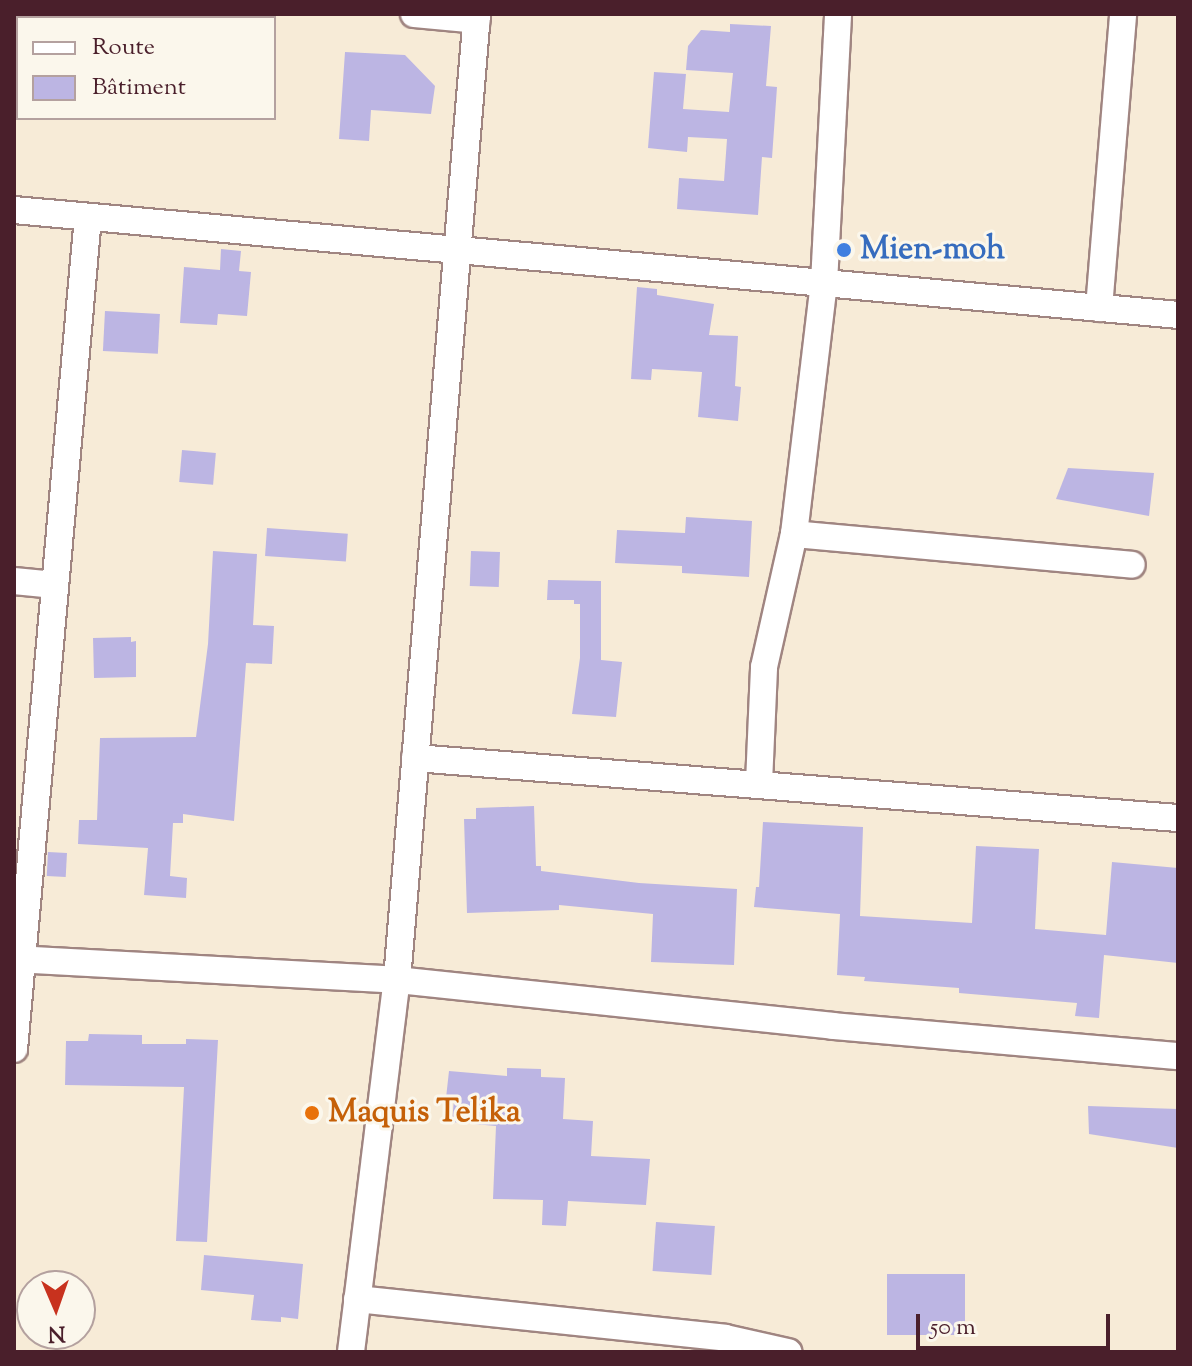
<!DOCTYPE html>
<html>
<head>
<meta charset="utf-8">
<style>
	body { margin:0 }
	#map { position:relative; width:1192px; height:1366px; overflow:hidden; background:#f7ebd7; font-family:"Sorts Mill Goudy",serif }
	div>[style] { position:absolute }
	.building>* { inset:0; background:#bcb5e3; transform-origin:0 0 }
	.roads { filter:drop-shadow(2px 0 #a08581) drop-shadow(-2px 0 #a08581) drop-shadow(0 2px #a08581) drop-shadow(0 -2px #a08581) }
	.minor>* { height:26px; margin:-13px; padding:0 13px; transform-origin:13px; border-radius:13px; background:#fff }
	.dots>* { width:22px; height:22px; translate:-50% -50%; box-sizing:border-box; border:4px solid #fbf7ec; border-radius:50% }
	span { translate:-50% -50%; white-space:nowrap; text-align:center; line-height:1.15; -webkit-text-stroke:6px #fbf7ec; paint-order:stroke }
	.shop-label { font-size:32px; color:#366cbe; font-weight:700 }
	.left { translate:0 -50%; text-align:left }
	.food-label { font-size:32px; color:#c56008; font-weight:700 }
	.frame { position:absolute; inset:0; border:16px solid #4a1f2b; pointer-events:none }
	.legend { position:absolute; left:16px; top:16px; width:260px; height:104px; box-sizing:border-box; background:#fbf7ec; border:2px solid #b4a19f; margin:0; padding:10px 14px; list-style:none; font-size:24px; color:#4a1f2b }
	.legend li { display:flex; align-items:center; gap:16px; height:40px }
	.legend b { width:40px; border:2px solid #b4a19f }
	.north { position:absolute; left:16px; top:1270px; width:80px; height:80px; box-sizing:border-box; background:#fbf7ec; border:2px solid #b4a19f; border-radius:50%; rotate:178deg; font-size:22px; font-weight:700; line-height:32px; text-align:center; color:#4a1f2b }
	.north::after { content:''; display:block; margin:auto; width:28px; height:36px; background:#c8321e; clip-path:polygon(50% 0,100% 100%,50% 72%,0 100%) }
	.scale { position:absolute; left:916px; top:1314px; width:194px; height:36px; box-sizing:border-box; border:4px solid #4a1f2b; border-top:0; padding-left:10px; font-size:24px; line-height:28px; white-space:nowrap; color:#4a1f2b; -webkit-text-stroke:6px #fbf7ec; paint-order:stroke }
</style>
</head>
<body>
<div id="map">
	<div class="building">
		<div style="clip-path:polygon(730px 24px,771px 26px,766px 86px,777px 87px,772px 158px,762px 157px,758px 215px,677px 209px,679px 178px,724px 181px,727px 139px,688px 137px,687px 152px,648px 148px,654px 72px,686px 74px,683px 109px,729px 112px,733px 73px,686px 70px,688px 46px,701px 30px,730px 32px)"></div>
		<div style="clip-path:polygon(345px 52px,405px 55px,435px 86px,431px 114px,371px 110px,369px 141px,339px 139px)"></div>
		<div style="clip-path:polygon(221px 249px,241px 251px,239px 271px,251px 272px,247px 316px,218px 314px,217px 325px,180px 323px,184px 267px,220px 270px)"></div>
		<div style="clip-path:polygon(637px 287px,657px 289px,657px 295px,714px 304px,709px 335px,738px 336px,735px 386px,741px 387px,738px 421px,698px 417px,702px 372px,652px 369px,651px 380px,631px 379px)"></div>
		<div style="left:105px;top:311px;width:55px;height:40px;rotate:3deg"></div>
		<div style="left:182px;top:450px;width:34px;height:32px;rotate:5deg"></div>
		<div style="clip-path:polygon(1068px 468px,1154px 473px,1149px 516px,1056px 499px)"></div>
		<div style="clip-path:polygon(686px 517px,752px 521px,749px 577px,682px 573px,682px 566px,615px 563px,617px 530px,685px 533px)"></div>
		<div style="left:267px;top:528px;width:81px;height:28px;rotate:4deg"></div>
		<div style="clip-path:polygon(213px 551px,257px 554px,253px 625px,274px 626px,272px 664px,246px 663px,234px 821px,183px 814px,183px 823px,173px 823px,170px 876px,187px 878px,186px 898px,144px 895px,148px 848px,78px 844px,79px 820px,97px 820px,100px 738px,196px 737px,208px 644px)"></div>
		<div style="left:471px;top:551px;width:29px;height:35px;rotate:2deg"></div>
		<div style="clip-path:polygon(548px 580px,601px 581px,601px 660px,622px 662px,616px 717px,572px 714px,580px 658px,580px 604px,574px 604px,574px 600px,547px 600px)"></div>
		<div style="clip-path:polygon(131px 637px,131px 642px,136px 641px,136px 677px,94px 678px,93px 638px)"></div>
		<div style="clip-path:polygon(534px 806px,536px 866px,541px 866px,541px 871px,639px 883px,737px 889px,734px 965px,651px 962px,653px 914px,559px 905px,559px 910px,467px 913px,464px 819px,476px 819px,476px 808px)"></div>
		<div style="clip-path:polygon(763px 822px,863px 827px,860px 916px,972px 923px,976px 846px,1039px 849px,1035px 929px,1106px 935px,1112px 862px,1178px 868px,1178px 963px,1104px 955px,1099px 1018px,1075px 1016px,1077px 1003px,959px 993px,959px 988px,864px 981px,865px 977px,837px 975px,840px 914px,754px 907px,756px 887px,759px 887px)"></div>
		<div style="left:48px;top:852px;width:19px;height:24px;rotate:3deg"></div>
		<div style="clip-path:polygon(89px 1034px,142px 1035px,142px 1044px,186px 1044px,186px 1039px,218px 1040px,207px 1242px,176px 1241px,184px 1087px,65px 1085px,66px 1041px,88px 1041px)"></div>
		<div style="clip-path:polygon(507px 1068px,541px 1069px,541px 1077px,565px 1078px,563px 1119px,593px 1121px,591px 1156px,650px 1159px,646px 1205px,568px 1201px,566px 1226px,542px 1225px,543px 1200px,493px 1199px,496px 1126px,452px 1122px,454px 1099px,446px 1098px,449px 1071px,507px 1076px)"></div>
		<div style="clip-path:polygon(1088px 1106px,1178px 1109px,1178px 1148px,1089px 1134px)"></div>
		<div style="left:656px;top:1222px;width:59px;height:49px;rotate:4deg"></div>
		<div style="clip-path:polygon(204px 1255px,303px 1264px,298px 1319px,281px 1317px,281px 1322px,251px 1320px,254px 1295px,201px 1290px)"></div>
		<div style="left:887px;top:1274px;width:78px;height:61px"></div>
	</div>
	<div class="roads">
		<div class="minor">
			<div style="left:414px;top:14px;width:63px;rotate:5.4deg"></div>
			<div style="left:14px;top:210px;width:1169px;rotate:5.15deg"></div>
			<div style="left:1099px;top:308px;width:295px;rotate:-85.3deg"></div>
			<div style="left:794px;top:534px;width:339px;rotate:5.2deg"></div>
			<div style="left:14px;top:581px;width:41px;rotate:5.6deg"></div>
			<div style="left:415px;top:758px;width:765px;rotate:4.5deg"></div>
			<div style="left:759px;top:783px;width:116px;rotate:-87.5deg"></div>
			<div style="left:764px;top:667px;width:136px;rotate:-77.3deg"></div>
			<div style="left:794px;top:534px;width:253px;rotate:-83.2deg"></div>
			<div style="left:824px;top:283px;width:269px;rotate:-87deg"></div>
			<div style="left:14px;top:959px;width:384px;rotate:3.1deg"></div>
			<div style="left:397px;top:980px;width:438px;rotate:6deg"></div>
			<div style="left:833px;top:1026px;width:346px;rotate:5deg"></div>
			<div style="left:14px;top:1049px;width:835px;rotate:-84.92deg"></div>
			<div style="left:357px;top:1299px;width:370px;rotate:6deg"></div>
			<div style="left:725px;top:1338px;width:65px;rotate:12.5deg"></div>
			<div style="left:351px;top:1352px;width:375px;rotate:-83deg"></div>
			<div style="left:397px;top:980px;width:969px;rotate:-85.27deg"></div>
		</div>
	</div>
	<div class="dots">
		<div style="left:844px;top:250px;background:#3f7fe0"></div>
		<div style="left:312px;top:1113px;background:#e8710a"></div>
	</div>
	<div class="shop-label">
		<span class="left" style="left:860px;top:250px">Mien-moh</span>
	</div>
	<div class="food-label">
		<span class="left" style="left:328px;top:1113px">Maquis Telika</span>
	</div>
	<div class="frame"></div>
	<ul class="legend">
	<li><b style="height:10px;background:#fff"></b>Route</li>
	<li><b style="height:22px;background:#bcb5e3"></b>Bâtiment</li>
	</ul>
	<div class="north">N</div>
	<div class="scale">50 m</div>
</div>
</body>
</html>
